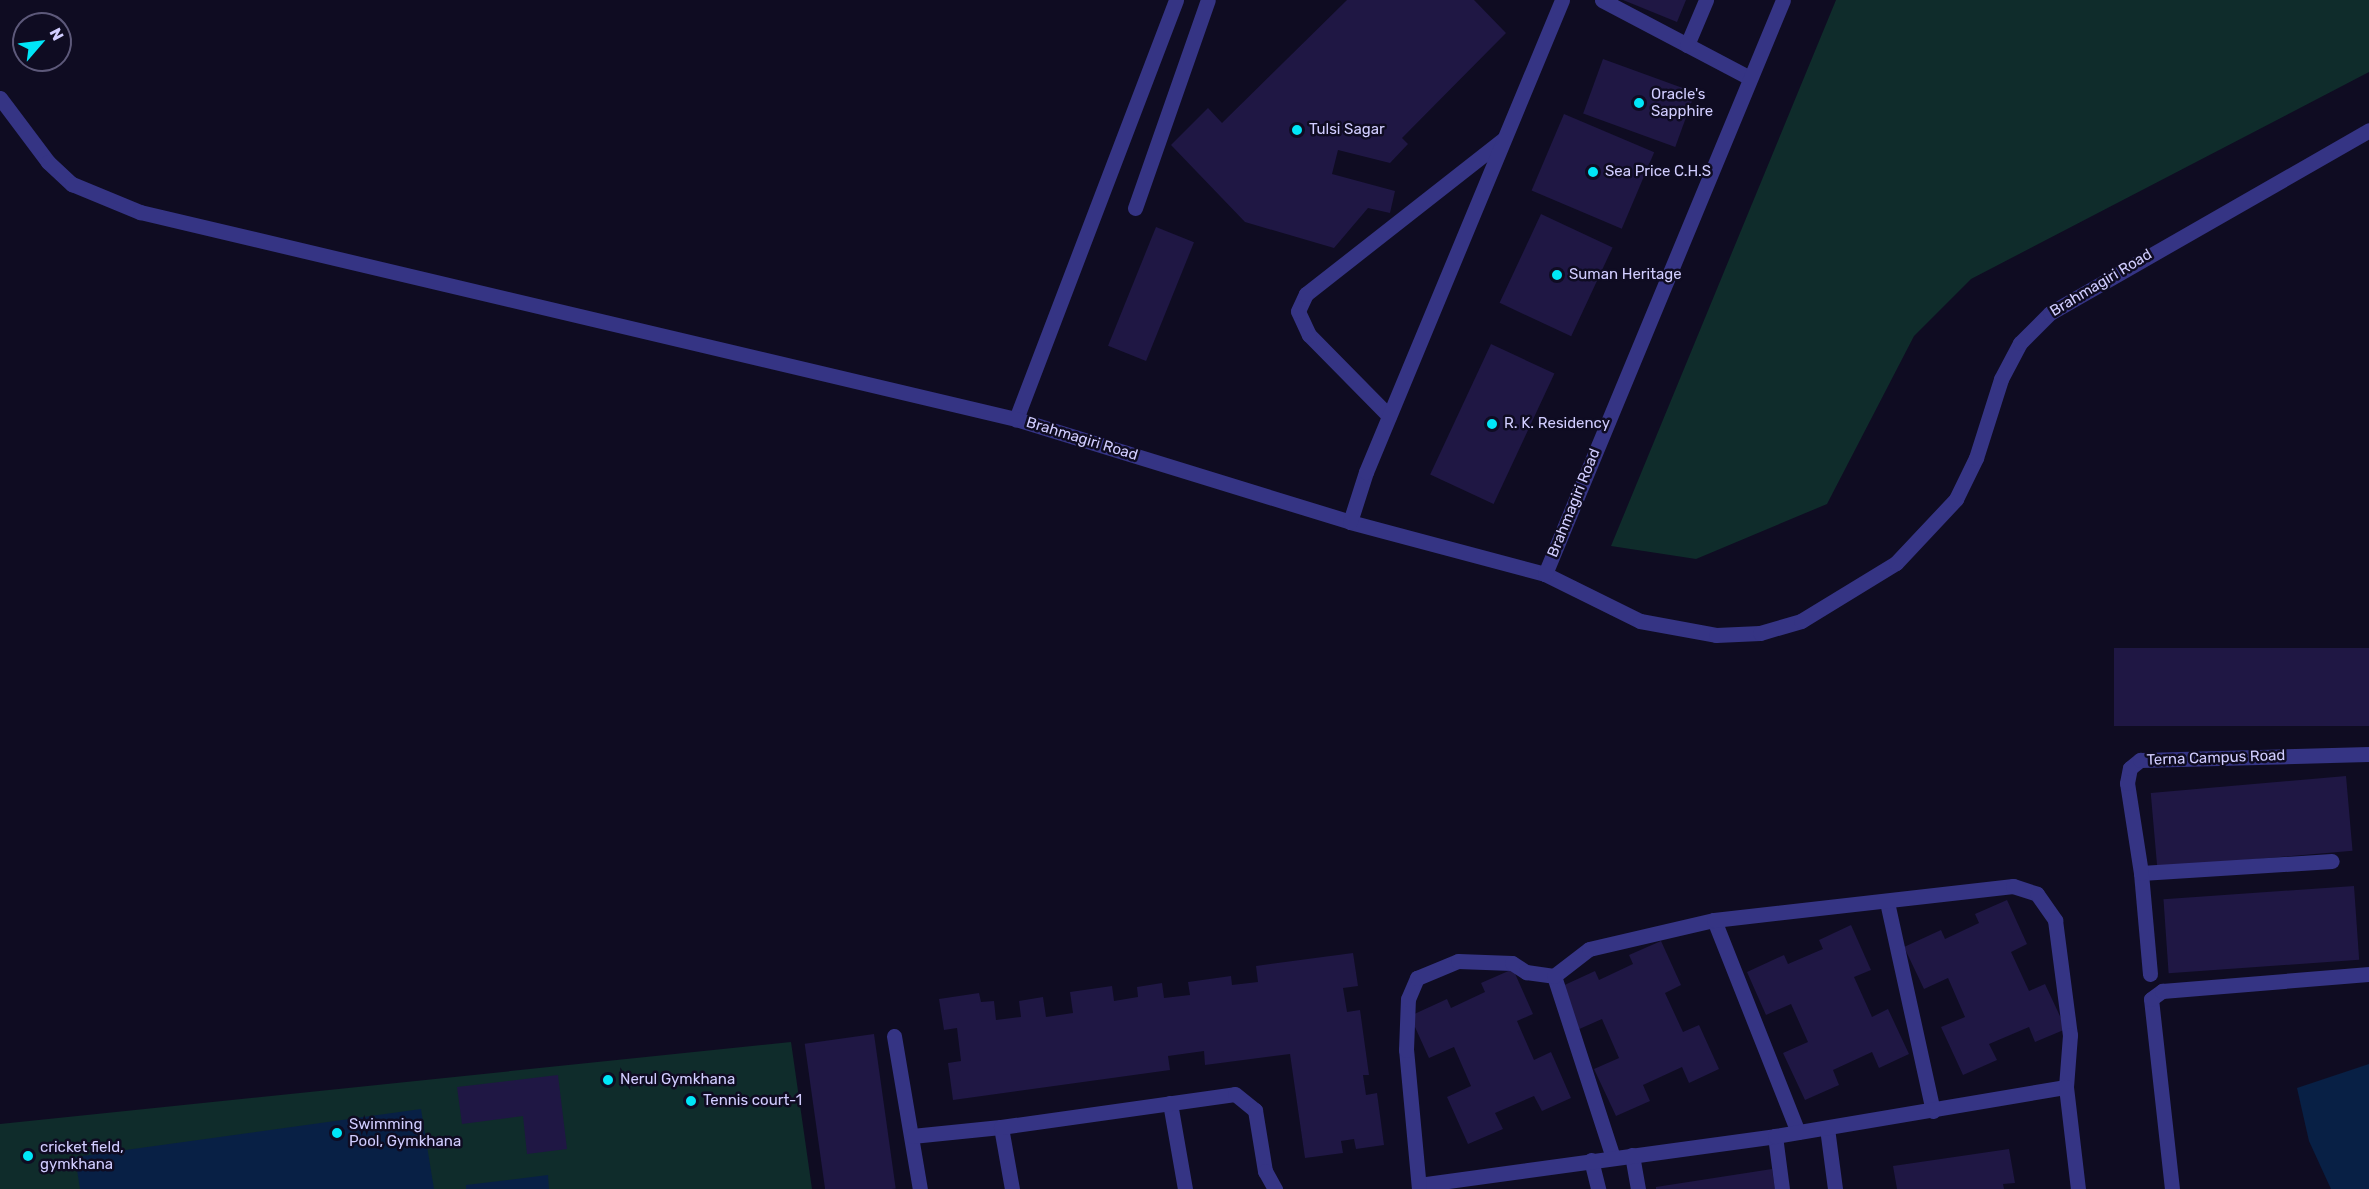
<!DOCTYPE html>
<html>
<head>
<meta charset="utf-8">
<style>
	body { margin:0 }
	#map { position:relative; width:2369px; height:1189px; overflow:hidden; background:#0f0c22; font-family:Rubik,sans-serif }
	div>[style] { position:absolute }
	.green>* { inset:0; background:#0f2c2b }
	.water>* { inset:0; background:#082045 }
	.building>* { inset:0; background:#1f1744; transform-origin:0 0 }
	.minor>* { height:15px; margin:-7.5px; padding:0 7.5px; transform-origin:7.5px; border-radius:7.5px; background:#353484 }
	.dots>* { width:16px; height:16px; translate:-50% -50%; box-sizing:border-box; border:3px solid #0f0c22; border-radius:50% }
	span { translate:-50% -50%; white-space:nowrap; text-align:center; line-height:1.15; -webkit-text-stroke:5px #0f0c22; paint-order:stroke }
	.poi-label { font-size:15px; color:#d1cdff }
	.left { translate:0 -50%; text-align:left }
	.street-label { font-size:15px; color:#d1cdff }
	.north { position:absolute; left:12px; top:12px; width:60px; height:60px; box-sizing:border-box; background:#0f0c22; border:2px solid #5d597a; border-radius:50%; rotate:62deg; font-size:16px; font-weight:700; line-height:24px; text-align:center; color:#d1cdff }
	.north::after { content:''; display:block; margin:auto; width:21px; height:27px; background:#00e6f8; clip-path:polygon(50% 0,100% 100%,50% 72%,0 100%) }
</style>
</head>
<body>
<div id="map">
	<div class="green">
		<div style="clip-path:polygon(1836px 0,2369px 0,2369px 72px,1971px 279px,1914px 336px,1827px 504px,1696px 559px,1611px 546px)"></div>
		<div style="clip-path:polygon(791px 1042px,812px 1189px,0 1189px,0 1124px)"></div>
	</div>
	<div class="water">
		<div style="clip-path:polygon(2369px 1064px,2369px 1189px,2331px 1189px,2309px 1141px,2297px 1088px)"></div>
		<div style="clip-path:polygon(421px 1109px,434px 1189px,80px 1189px,75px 1157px)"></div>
		<div style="clip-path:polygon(548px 1175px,549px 1189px,466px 1189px,466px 1185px)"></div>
	</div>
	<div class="building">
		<div style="clip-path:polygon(1347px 0,1474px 0,1506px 33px,1402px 138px,1408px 144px,1390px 163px,1338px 150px,1332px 174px,1395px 191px,1390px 213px,1368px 208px,1334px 248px,1245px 222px,1171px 145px,1208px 108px,1222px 123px)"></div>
		<div style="clip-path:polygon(1623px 0,1686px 0,1677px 22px)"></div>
		<div style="left:1603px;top:59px;width:98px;height:58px;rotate:20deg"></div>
		<div style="left:1564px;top:114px;width:98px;height:83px;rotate:23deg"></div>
		<div style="left:1541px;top:214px;width:79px;height:98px;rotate:25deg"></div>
		<div style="left:1156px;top:227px;width:41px;height:128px;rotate:22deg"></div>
		<div style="left:1491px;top:344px;width:70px;height:144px;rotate:25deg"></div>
		<div style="left:2369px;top:648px;width:78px;height:255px;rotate:90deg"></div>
		<div style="left:2346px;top:776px;width:75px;height:196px;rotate:85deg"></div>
		<div style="left:2354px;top:886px;width:74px;height:191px;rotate:86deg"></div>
		<div style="clip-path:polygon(2007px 900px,2027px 944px,2011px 952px,2029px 991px,2045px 984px,2066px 1029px,2035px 1042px,2029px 1027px,1989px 1044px,1997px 1060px,1963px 1075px,1941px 1027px,1965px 1017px,1948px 978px,1924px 989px,1904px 947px,1941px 930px,1945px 939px,1979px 923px,1975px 914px)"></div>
		<div style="clip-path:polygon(1851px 925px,1871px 970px,1854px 977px,1872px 1017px,1888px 1009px,1909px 1054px,1879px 1068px,1872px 1052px,1833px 1070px,1839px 1085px,1805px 1100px,1783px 1053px,1808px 1042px,1791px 1004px,1766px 1015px,1747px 972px,1784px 955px,1788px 964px,1823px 949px,1819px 940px)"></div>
		<div style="clip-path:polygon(1661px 941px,1681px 985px,1665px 993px,1683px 1032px,1699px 1025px,1719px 1069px,1689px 1083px,1682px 1067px,1643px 1085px,1650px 1101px,1616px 1116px,1594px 1069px,1619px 1058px,1602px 1019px,1577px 1030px,1558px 988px,1595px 971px,1599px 980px,1633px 964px,1629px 955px)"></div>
		<div style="clip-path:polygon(1353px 953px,1358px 986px,1343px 988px,1347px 1012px,1360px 1010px,1369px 1075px,1363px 1075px,1366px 1095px,1377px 1093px,1384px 1145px,1356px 1149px,1354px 1139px,1341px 1141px,1343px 1153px,1305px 1158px,1290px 1054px,1205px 1065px,1204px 1051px,1168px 1056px,1170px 1070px,953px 1100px,948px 1063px,961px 1061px,957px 1028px,944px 1030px,939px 999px,979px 993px,981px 1002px,994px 1001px,996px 1020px,1021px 1017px,1019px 1001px,1043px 997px,1046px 1017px,1073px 1013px,1070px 992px,1112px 986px,1114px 1001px,1138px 997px,1137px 987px,1162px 983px,1164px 998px,1190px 995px,1188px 982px,1231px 976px,1232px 985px,1258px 982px,1256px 966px)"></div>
		<div style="clip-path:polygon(1513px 969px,1533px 1014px,1517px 1021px,1534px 1060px,1551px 1052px,1571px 1098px,1542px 1111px,1534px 1096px,1495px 1113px,1503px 1129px,1468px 1144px,1447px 1097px,1471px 1086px,1454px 1047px,1429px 1058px,1410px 1016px,1447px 999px,1451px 1008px,1485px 992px,1481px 983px)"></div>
		<div style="left:874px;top:1034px;width:156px;height:70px;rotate:82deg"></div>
		<div style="clip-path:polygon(558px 1075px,567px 1149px,527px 1154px,523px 1116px,462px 1124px,457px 1087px)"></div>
		<div style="clip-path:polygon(2009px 1149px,2015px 1183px,2003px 1184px,2004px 1189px,1897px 1189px,1893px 1166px)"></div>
		<div style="clip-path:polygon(1772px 1169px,1775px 1189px,1656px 1189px,1656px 1187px)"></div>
	</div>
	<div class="minor">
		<div style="left:1176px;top:0;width:449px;rotate:110.9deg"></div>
		<div style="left:1016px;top:419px;width:350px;rotate:17.1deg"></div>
		<div style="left:1350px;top:522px;width:202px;rotate:14.9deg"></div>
		<div style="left:1545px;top:574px;width:106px;rotate:26.3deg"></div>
		<div style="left:1640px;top:621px;width:77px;rotate:10.4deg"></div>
		<div style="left:1716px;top:635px;width:44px;rotate:-2.6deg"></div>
		<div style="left:1760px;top:633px;width:43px;rotate:-16.3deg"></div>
		<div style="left:1801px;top:621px;width:111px;rotate:-31.4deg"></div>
		<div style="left:1896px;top:563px;width:88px;rotate:-46.8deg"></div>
		<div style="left:1956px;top:499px;width:46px;rotate:-64deg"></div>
		<div style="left:1976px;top:458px;width:83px;rotate:-72.4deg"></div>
		<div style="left:2001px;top:379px;width:41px;rotate:-62.2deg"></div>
		<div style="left:2020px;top:343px;width:42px;rotate:-45deg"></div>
		<div style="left:2050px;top:313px;width:368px;rotate:-29.8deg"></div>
		<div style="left:1602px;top:0;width:167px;rotate:27.8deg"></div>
		<div style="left:1687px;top:45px;width:49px;rotate:-67.1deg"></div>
		<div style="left:0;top:98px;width:80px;rotate:53.1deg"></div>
		<div style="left:48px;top:162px;width:33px;rotate:43deg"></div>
		<div style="left:72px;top:184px;width:74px;rotate:22.4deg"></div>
		<div style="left:140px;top:212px;width:900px;rotate:13.3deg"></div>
		<div style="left:1135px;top:208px;width:220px;rotate:-70.7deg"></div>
		<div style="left:1389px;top:416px;width:114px;rotate:-134.6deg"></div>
		<div style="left:1309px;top:335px;width:26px;rotate:-115deg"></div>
		<div style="left:1298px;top:311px;width:19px;rotate:-65deg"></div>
		<div style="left:1306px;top:294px;width:251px;rotate:-38.1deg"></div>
		<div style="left:1350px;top:522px;width:52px;rotate:-72.3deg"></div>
		<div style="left:1366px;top:472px;width:511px;rotate:-67.45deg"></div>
		<div style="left:1545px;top:574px;width:621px;rotate:-67.48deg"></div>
		<div style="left:2141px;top:873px;width:191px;rotate:-3.6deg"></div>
		<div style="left:1887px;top:902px;width:214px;rotate:77.6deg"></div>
		<div style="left:1714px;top:920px;width:228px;rotate:68.4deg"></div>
		<div style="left:2150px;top:974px;width:101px;rotate:-95.1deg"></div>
		<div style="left:2141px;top:873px;width:91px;rotate:-98.8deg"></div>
		<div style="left:2127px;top:783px;width:15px;rotate:-79deg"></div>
		<div style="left:2130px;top:768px;width:13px;rotate:-39deg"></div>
		<div style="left:2140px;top:760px;width:229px;rotate:-1.5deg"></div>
		<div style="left:1554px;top:976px;width:191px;rotate:72deg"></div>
		<div style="left:894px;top:1036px;width:155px;rotate:80.4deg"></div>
		<div style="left:1170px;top:1103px;width:87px;rotate:80.1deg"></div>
		<div style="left:1827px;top:1128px;width:62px;rotate:82.5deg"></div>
		<div style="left:912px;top:1136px;width:89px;rotate:-5.8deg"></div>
		<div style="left:1775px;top:1136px;width:53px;rotate:82.5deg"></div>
		<div style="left:1632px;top:1155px;width:35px;rotate:80deg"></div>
		<div style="left:1591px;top:1160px;width:30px;rotate:76deg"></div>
		<div style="left:1419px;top:1185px;width:359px;rotate:-7.8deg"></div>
		<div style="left:1775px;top:1136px;width:295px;rotate:-9.6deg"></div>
		<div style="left:1012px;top:1189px;width:63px;rotate:-100.1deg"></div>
		<div style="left:1001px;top:1127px;width:236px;rotate:-8deg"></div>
		<div style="left:1235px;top:1094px;width:26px;rotate:39deg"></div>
		<div style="left:1255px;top:1110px;width:62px;rotate:80.7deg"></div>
		<div style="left:1265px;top:1171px;width:21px;rotate:61deg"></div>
		<div style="left:1419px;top:1189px;width:140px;rotate:-95.3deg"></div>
		<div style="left:1406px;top:1050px;width:51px;rotate:-87.8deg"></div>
		<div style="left:1408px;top:999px;width:23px;rotate:-67deg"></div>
		<div style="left:1417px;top:978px;width:44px;rotate:-22.5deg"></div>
		<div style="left:1458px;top:961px;width:54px;rotate:2.1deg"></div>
		<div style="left:1512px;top:963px;width:17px;rotate:33deg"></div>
		<div style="left:1526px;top:972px;width:28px;rotate:8deg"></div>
		<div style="left:1554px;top:976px;width:44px;rotate:-37.6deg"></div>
		<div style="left:1589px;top:949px;width:128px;rotate:-13.1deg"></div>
		<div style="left:1714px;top:920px;width:301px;rotate:-6.5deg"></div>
		<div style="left:2013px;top:886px;width:25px;rotate:18deg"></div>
		<div style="left:2037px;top:894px;width:32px;rotate:55deg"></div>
		<div style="left:2055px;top:920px;width:116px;rotate:82.6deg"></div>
		<div style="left:2070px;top:1035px;width:52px;rotate:94.4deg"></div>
		<div style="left:2066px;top:1087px;width:103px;rotate:83.3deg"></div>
		<div style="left:2172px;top:1189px;width:191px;rotate:-96.3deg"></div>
		<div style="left:2151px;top:999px;width:14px;rotate:-36deg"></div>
		<div style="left:2162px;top:991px;width:208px;rotate:-4.7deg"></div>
	</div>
	<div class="dots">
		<div style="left:1639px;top:103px;background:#00e6f8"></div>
		<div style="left:1297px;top:130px;background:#00e6f8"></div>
		<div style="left:1593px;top:172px;background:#00e6f8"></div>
		<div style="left:1557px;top:275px;background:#00e6f8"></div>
		<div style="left:1492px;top:424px;background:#00e6f8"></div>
		<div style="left:608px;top:1080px;background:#00e6f8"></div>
		<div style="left:691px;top:1101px;background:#00e6f8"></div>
		<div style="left:337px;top:1133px;background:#00e6f8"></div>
		<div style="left:28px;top:1156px;background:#00e6f8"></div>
	</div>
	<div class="poi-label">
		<span class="left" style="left:1651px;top:103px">Oracle's<br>Sapphire</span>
		<span class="left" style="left:1309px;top:130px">Tulsi Sagar</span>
		<span class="left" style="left:1605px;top:172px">Sea Price C.H.S</span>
		<span class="left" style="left:1569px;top:275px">Suman Heritage</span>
		<span class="left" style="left:1504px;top:424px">R. K. Residency</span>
		<span class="left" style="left:620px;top:1080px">Nerul Gymkhana</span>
		<span class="left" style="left:703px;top:1101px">Tennis court-1</span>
		<span class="left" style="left:349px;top:1133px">Swimming<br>Pool, Gymkhana</span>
		<span class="left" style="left:40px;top:1156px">cricket field,<br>gymkhana</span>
	</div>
	<div class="street-label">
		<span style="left:2101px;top:283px;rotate:-31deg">Brahmagiri Road</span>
		<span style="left:1082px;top:439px;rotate:17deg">Brahmagiri Road</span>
		<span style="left:1574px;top:503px;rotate:-68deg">Brahmagiri Road</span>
		<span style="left:2216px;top:758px;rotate:-2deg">Terna Campus Road</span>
	</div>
	<div class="north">N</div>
</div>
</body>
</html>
